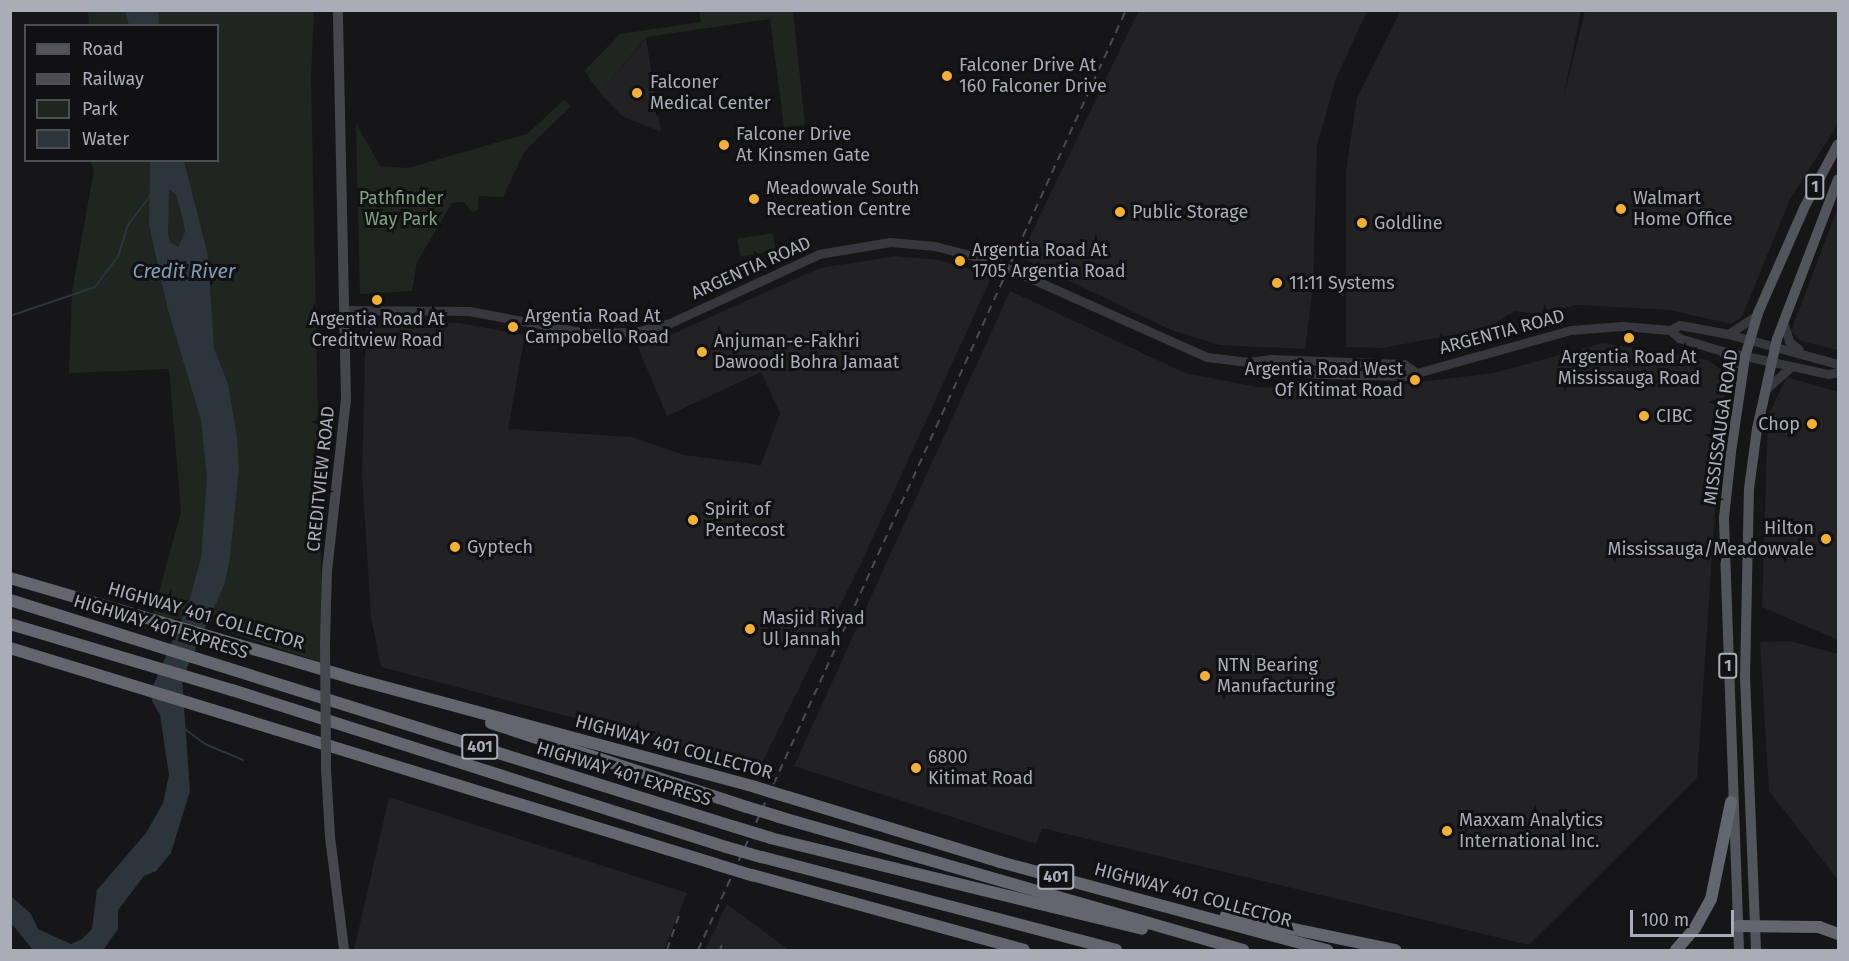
<!DOCTYPE html>
<html>
<head>
<meta charset="utf-8">
<style>
	body { margin:0 }
	#map { position:relative; width:1849px; height:961px; overflow:hidden; background:#161618; font-family:"Fira Sans",sans-serif }
	div>[style] { position:absolute }
	.built>* { inset:0; background:#222225 }
	.green>* { inset:0; background:#1e261f; transform-origin:0 0 }
	.water>* { inset:0; background:#2c353c }
	.stream>* { height:2px; margin:-1px; padding:0 1px; transform-origin:1px; border-radius:1px; background:#2c353c }
	.tertiary>* { height:9px; margin:-4.5px; padding:0 4.5px; transform-origin:4.5px; border-radius:4.5px; background:#37383d }
	.secondary>* { height:10px; margin:-5px; padding:0 5px; transform-origin:5px; border-radius:5px; background:#45474d }
	.primary>* { height:10px; margin:-5px; padding:0 5px; transform-origin:5px; border-radius:5px; background:#53555c }
	.motorway>* { height:12px; margin:-6px; padding:0 6px; transform-origin:6px; border-radius:6px; background:#63666e }
	.rail>* { height:2px; margin-top:-1px; transform-origin:0; background:repeating-linear-gradient(90deg,#4a4c52 0 8px,transparent 0 14px) }
	.secondary-bridge>* { height:10px; margin:-5px; padding:0 5px; transform-origin:5px; border-radius:5px; background:#45474d }
	.motorway-bridge>* { height:12px; margin:-6px; padding:0 6px; transform-origin:6px; border-radius:6px; background:#63666e }
	.dots>* { width:16px; height:16px; translate:-50% -50%; box-sizing:border-box; border:3px solid #111113; border-radius:50% }
	span { translate:-50% -50%; white-space:nowrap; text-align:center; line-height:1.15; -webkit-text-stroke:6px #111113; paint-order:stroke }
	.shield-label span { padding:2px 4px; background:#111113; border:2px solid; border-radius:4px; -webkit-text-stroke-width:0 }
	.shield-label { font-size:16px; color:#a8adb8; font-weight:700 }
	.poi-label { font-size:18px; color:#a8adb8 }
	.left { translate:0 -50%; text-align:left }
	.right { translate:-100% -50%; text-align:right }
	.park-label { font-size:18px; color:#7fa381 }
	.street-label { font-size:18px; color:#a8adb8 }
	.water-label { font-size:20px; color:#7f9bb3; font-style:italic }
	.frame { position:absolute; inset:0; border:12px solid #a8adb8; pointer-events:none }
	.legend { position:absolute; left:24px; top:24px; width:195px; height:138px; box-sizing:border-box; background:#111113; border:2px solid #4d4f55; margin:0; padding:8px 10px; list-style:none; font-size:18px; color:#a8adb8 }
	.legend li { display:flex; align-items:center; gap:12px; height:30px }
	.legend b { width:30px; border:2px solid #4d4f55 }
	.scale { position:absolute; left:1630px; top:910px; width:104px; height:27px; box-sizing:border-box; border:3px solid #a8adb8; border-top:0; padding-left:8px; font-size:18px; line-height:21px; white-space:nowrap; color:#a8adb8; -webkit-text-stroke:4px #111113; paint-order:stroke }
</style>
</head>
<body>
<div id="map">
	<div class="built">
		<div style="clip-path:polygon(1139px 10px,1367px 11px,1336px 79px,1317px 145px,1313px 286px,1305px 349px,1219px 345px,1171px 330px,1020px 257px)"></div>
		<div style="clip-path:polygon(1401px 10px,1581px 11px,1563px 100px,1585px 11px,1838px 11px,1838px 124px,1790px 199px,1742px 317px,1731px 324px,1670px 310px,1577px 305px,1537px 314px,1515px 311px,1485px 329px,1382px 348px,1346px 347px,1346px 170px,1357px 98px)"></div>
		<div style="clip-path:polygon(646px 38px,661px 132px,622px 116px,600px 93px)"></div>
		<div style="clip-path:polygon(1838px 207px,1838px 350px,1801px 341px,1791px 331px)"></div>
		<div style="clip-path:polygon(896px 256px,939px 260px,992px 276px,865px 555px,760px 767px,381px 667px,371px 617px,362px 475px,366px 321px,459px 323px,525px 335px,508px 429px,632px 437px,684px 455px,761px 465px,780px 413px,761px 372px,667px 416px,637px 345px,668px 336px,820px 268px)"></div>
		<div style="clip-path:polygon(1010px 291px,1185px 373px,1257px 387px,1346px 391px,1494px 373px,1603px 343px,1707px 360px,1729px 375px,1721px 422px,1697px 778px,1529px 945px,1042px 828px,1036px 844px,794px 766px)"></div>
		<div style="clip-path:polygon(1787px 377px,1838px 392px,1838px 640px,1762px 607px,1768px 415px)"></div>
		<div style="clip-path:polygon(1790px 641px,1838px 654px,1838px 880px,1769px 791px,1760px 642px)"></div>
		<div style="clip-path:polygon(389px 797px,687px 893px,664px 950px,354px 950px)"></div>
		<div style="clip-path:polygon(727px 904px,789px 950px,705px 950px)"></div>
	</div>
	<div class="green">
		<div style="clip-path:polygon(88px 11px,314px 11px,311px 79px,323px 663px,232px 633px,230px 614px,151px 621px,181px 512px,169px 369px,69px 373px,72px 292px,94px 170px,90px 161px,218px 160px,218px 26px,89px 25px)"></div>
		<div style="clip-path:polygon(699px 11px,793px 11px,805px 125px,784px 127px,770px 19px,646px 37px,600px 93px,591px 81px,585px 70px,620px 34px,701px 22px)"></div>
		<div style="clip-path:polygon(564px 100px,571px 106px,524px 152px,503px 197px,479px 196px,478px 210px,472px 212px,464px 202px,452px 203px,417px 262px,412px 291px,360px 294px,356px 123px,380px 166px,408px 168px,527px 134px)"></div>
		<div style="left:773px;top:233px;width:18px;height:36px;rotate:81deg"></div>
	</div>
	<div class="water">
		<div style="clip-path:polygon(125px 11px,158px 11px,159px 25px,129px 25px)"></div>
		<div style="clip-path:polygon(evenodd,150px 161px,184px 161px,208px 256px,214px 348px,228px 384px,237px 437px,239px 469px,230px 557px,225px 583px,182px 679px,190px 791px,171px 853px,156px 871px,144px 876px,118px 910px,118px 929px,103px 950px,33px 950px,11px 923px,11px 896px,31px 914px,38px 929px,71px 944px,82px 939px,92px 929px,97px 890px,146px 833px,163px 803px,169px 775px,160px 715px,152px 701px,153px 686px,189px 602px,201px 558px,207px 478px,201px 420px,168px 310px,149px 225px,150px 161px,169px 189px,176px 195px,183px 220px,185px 232px,178px 247px,170px 242px,168px 234px,169px 189px)"></div>
	</div>
	<div class="stream">
		<div style="left:10px;top:316px;width:90px;rotate:-18.8deg"></div>
		<div style="left:95px;top:287px;width:38px;rotate:-53deg"></div>
		<div style="left:118px;top:257px;width:34px;rotate:-73deg"></div>
		<div style="left:128px;top:225px;width:36px;rotate:-53deg"></div>
		<div style="left:185px;top:729px;width:25px;rotate:37deg"></div>
		<div style="left:205px;top:744px;width:41px;rotate:22.8deg"></div>
	</div>
	<div class="tertiary">
		<div style="left:345px;top:310px;width:124px;rotate:0.5deg"></div>
		<div style="left:469px;top:311px;width:119px;rotate:10.6deg"></div>
		<div style="left:586px;top:333px;width:48px;rotate:-1.2deg"></div>
		<div style="left:634px;top:332px;width:37px;rotate:-14deg"></div>
		<div style="left:670px;top:323px;width:164px;rotate:-24.8deg"></div>
		<div style="left:819px;top:254px;width:72px;rotate:-9.6deg"></div>
		<div style="left:890px;top:242px;width:45px;rotate:5.1deg"></div>
		<div style="left:935px;top:246px;width:59px;rotate:14.7deg"></div>
		<div style="left:992px;top:261px;width:235px;rotate:24.1deg"></div>
		<div style="left:1207px;top:357px;width:42px;rotate:6.8deg"></div>
		<div style="left:1249px;top:362px;width:22px;rotate:-8deg"></div>
		<div style="left:1271px;top:359px;width:133px;rotate:2.2deg"></div>
		<div style="left:1404px;top:364px;width:12px;rotate:35deg"></div>
		<div style="left:1783px;top:322px;width:20px;rotate:72deg"></div>
		<div style="left:1789px;top:341px;width:13px;rotate:42deg"></div>
		<div style="left:1670px;top:330px;width:11px;rotate:-27deg"></div>
		<div style="left:1680px;top:325px;width:49px;rotate:10.6deg"></div>
		<div style="left:1728px;top:334px;width:114px;rotate:15.3deg"></div>
		<div style="left:1728px;top:334px;width:35px;rotate:-33deg"></div>
		<div style="left:1723px;top:353px;width:30px;rotate:50deg"></div>
		<div style="left:1261px;top:363px;width:9px;rotate:36deg"></div>
		<div style="left:1268px;top:368px;width:50px;rotate:6.8deg"></div>
		<div style="left:1318px;top:374px;width:88px;rotate:1.3deg"></div>
		<div style="left:1406px;top:376px;width:171px;rotate:-15.6deg"></div>
		<div style="left:1571px;top:330px;width:51px;rotate:-4.5deg"></div>
		<div style="left:1622px;top:326px;width:48px;rotate:4.8deg"></div>
		<div style="left:1670px;top:330px;width:12px;rotate:42deg"></div>
		<div style="left:1679px;top:338px;width:45px;rotate:16.8deg"></div>
		<div style="left:1722px;top:351px;width:108px;rotate:12.2deg"></div>
		<div style="left:1828px;top:374px;width:10px;rotate:-11deg"></div>
		<div style="left:1765px;top:390px;width:36px;rotate:-42deg"></div>
	</div>
	<div class="secondary">
		<div style="left:325px;top:642px;width:71px;rotate:-88.4deg"></div>
		<div style="left:327px;top:571px;width:173px;rotate:-83.7deg"></div>
		<div style="left:346px;top:399px;width:389px;rotate:-91.2deg"></div>
		<div style="left:326px;top:769px;width:68px;rotate:86.6deg"></div>
		<div style="left:330px;top:837px;width:114px;rotate:82.9deg"></div>
	</div>
	<div class="primary">
		<div style="left:1739px;top:950px;width:432px;rotate:-92deg"></div>
		<div style="left:1724px;top:518px;width:66px;rotate:-83.9deg"></div>
		<div style="left:1731px;top:452px;width:96px;rotate:-81.6deg"></div>
		<div style="left:1745px;top:357px;width:46px;rotate:-73.5deg"></div>
		<div style="left:1758px;top:313px;width:115px;rotate:-66.3deg"></div>
		<div style="left:1804px;top:208px;width:72px;rotate:-62deg"></div>
		<div style="left:1756px;top:950px;width:272px;rotate:-92.3deg"></div>
		<div style="left:1745px;top:678px;width:189px;rotate:-88.8deg"></div>
		<div style="left:1749px;top:489px;width:61px;rotate:-82.4deg"></div>
		<div style="left:1757px;top:429px;width:92px;rotate:-77.5deg"></div>
		<div style="left:1777px;top:339px;width:171px;rotate:-69.1deg"></div>
	</div>
	<div class="motorway">
		<div style="left:10px;top:578px;width:364px;rotate:16.3deg"></div>
		<div style="left:359px;top:680px;width:410px;rotate:15.1deg"></div>
		<div style="left:10px;top:600px;width:760px;rotate:17.39deg"></div>
		<div style="left:10px;top:624px;width:232px;rotate:16.6deg"></div>
		<div style="left:232px;top:690px;width:518px;rotate:17.63deg"></div>
		<div style="left:10px;top:648px;width:737px;rotate:17.03deg"></div>
		<div style="left:491px;top:723px;width:269px;rotate:18.2deg"></div>
		<div style="left:788px;top:797px;width:222px;rotate:17deg"></div>
		<div style="left:1000px;top:862px;width:339px;rotate:15.1deg"></div>
		<div style="left:779px;top:817px;width:483px;rotate:16deg"></div>
		<div style="left:770px;top:838px;width:383px;rotate:13.7deg"></div>
		<div style="left:762px;top:857px;width:366px;rotate:14.7deg"></div>
		<div style="left:752px;top:875px;width:282px;rotate:15.4deg"></div>
		<div style="left:1226px;top:915px;width:173px;rotate:11.7deg"></div>
		<div style="left:1738px;top:926px;width:81px;rotate:0.7deg"></div>
		<div style="left:1819px;top:927px;width:20px;rotate:20deg"></div>
		<div style="left:1676px;top:950px;width:29px;rotate:-49deg"></div>
		<div style="left:1695px;top:928px;width:33px;rotate:-61deg"></div>
		<div style="left:1711px;top:899px;width:99px;rotate:-78.3deg"></div>
	</div>
	<div class="rail">
		<div style="left:667px;top:950px;width:39px;rotate:-71deg"></div>
		<div style="left:698px;top:950px;width:1033px;rotate:-65.52deg"></div>
		<div style="left:720px;top:950px;width:5px;rotate:-68deg"></div>
	</div>
	<div class="secondary-bridge">
		<div style="left:325px;top:642px;width:127px;rotate:89.5deg"></div>
	</div>
	<div class="motorway-bridge">
		<div style="left:755px;top:787px;width:34px;rotate:17deg"></div>
		<div style="left:747px;top:807px;width:34px;rotate:17deg"></div>
		<div style="left:735px;top:827px;width:37px;rotate:17deg"></div>
		<div style="left:726px;top:847px;width:37px;rotate:16deg"></div>
		<div style="left:715px;top:864px;width:39px;rotate:17deg"></div>
	</div>
	<div class="dots">
		<div style="left:947px;top:76px;background:#f2b134"></div>
		<div style="left:637px;top:93px;background:#f2b134"></div>
		<div style="left:724px;top:145px;background:#f2b134"></div>
		<div style="left:754px;top:199px;background:#f2b134"></div>
		<div style="left:1621px;top:209px;background:#f2b134"></div>
		<div style="left:1120px;top:212px;background:#f2b134"></div>
		<div style="left:1362px;top:223px;background:#f2b134"></div>
		<div style="left:960px;top:261px;background:#f2b134"></div>
		<div style="left:1277px;top:283px;background:#f2b134"></div>
		<div style="left:377px;top:300px;background:#f2b134"></div>
		<div style="left:513px;top:327px;background:#f2b134"></div>
		<div style="left:1629px;top:338px;background:#f2b134"></div>
		<div style="left:702px;top:352px;background:#f2b134"></div>
		<div style="left:1415px;top:380px;background:#f2b134"></div>
		<div style="left:1644px;top:416px;background:#f2b134"></div>
		<div style="left:1812px;top:424px;background:#f2b134"></div>
		<div style="left:693px;top:520px;background:#f2b134"></div>
		<div style="left:1826px;top:539px;background:#f2b134"></div>
		<div style="left:455px;top:547px;background:#f2b134"></div>
		<div style="left:750px;top:629px;background:#f2b134"></div>
		<div style="left:1205px;top:676px;background:#f2b134"></div>
		<div style="left:916px;top:768px;background:#f2b134"></div>
		<div style="left:1447px;top:831px;background:#f2b134"></div>
	</div>
	<div class="shield-label">
		<span style="left:1815px;top:187px">1</span>
		<span style="left:1728px;top:666px">1</span>
		<span style="left:480px;top:747px">401</span>
		<span style="left:1056px;top:877px">401</span>
	</div>
	<div class="poi-label">
		<span class="left" style="left:959px;top:76px">Falconer Drive At<br>160 Falconer Drive</span>
		<span class="left" style="left:650px;top:93px">Falconer<br>Medical Center</span>
		<span class="left" style="left:736px;top:145px">Falconer Drive<br>At Kinsmen Gate</span>
		<span class="left" style="left:766px;top:199px">Meadowvale South<br>Recreation Centre</span>
		<span class="left" style="left:1633px;top:209px">Walmart<br>Home Office</span>
		<span class="left" style="left:1132px;top:212px">Public Storage</span>
		<span class="left" style="left:1374px;top:223px">Goldline</span>
		<span class="left" style="left:972px;top:261px">Argentia Road At<br>1705 Argentia Road</span>
		<span class="left" style="left:1289px;top:283px">11:11 Systems</span>
		<span class="left" style="left:525px;top:327px">Argentia Road At<br>Campobello Road</span>
		<span style="left:377px;top:330px">Argentia Road At<br>Creditview Road</span>
		<span class="left" style="left:714px;top:352px">Anjuman-e-Fakhri<br>Dawoodi Bohra Jamaat</span>
		<span style="left:1629px;top:368px">Argentia Road At<br>Mississauga Road</span>
		<span class="right" style="left:1403px;top:380px">Argentia Road West<br>Of Kitimat Road</span>
		<span class="left" style="left:1656px;top:416px">CIBC</span>
		<span class="right" style="left:1800px;top:424px">Chop</span>
		<span class="left" style="left:705px;top:520px">Spirit of<br>Pentecost</span>
		<span class="right" style="left:1814px;top:539px">Hilton<br>Mississauga/Meadowvale</span>
		<span class="left" style="left:467px;top:547px">Gyptech</span>
		<span class="left" style="left:762px;top:629px">Masjid Riyad<br>Ul Jannah</span>
		<span class="left" style="left:1217px;top:676px">NTN Bearing<br>Manufacturing</span>
		<span class="left" style="left:928px;top:768px">6800<br>Kitimat Road</span>
		<span class="left" style="left:1459px;top:831px">Maxxam Analytics<br>International Inc.</span>
	</div>
	<div class="park-label">
		<span style="left:401px;top:209px">Pathfinder<br>Way Park</span>
	</div>
	<div class="street-label">
		<span style="left:751px;top:268px;rotate:-24deg">ARGENTIA ROAD</span>
		<span style="left:1502px;top:332px;rotate:-15deg">ARGENTIA ROAD</span>
		<span style="left:1721px;top:427px;rotate:-82deg">MISSISSAUGA ROAD</span>
		<span style="left:321px;top:479px;rotate:-84deg">CREDITVIEW ROAD</span>
		<span style="left:206px;top:616px;rotate:16deg">HIGHWAY 401 COLLECTOR</span>
		<span style="left:161px;top:627px;rotate:17deg">HIGHWAY 401 EXPRESS</span>
		<span style="left:674px;top:747px;rotate:15deg">HIGHWAY 401 COLLECTOR</span>
		<span style="left:624px;top:774px;rotate:17deg">HIGHWAY 401 EXPRESS</span>
		<span style="left:1193px;top:895px;rotate:15deg">HIGHWAY 401 COLLECTOR</span>
	</div>
	<div class="water-label">
		<span style="left:184px;top:271px">Credit River</span>
	</div>
	<div class="frame"></div>
	<ul class="legend">
	<li><b style="height:8px;background:#53555c"></b>Road</li>
	<li><b style="height:8px;background:#4a4c52"></b>Railway</li>
	<li><b style="height:16px;background:#1e261f"></b>Park</li>
	<li><b style="height:16px;background:#2c353c"></b>Water</li>
	</ul>
	<div class="scale">100 m</div>
</div>
</body>
</html>
